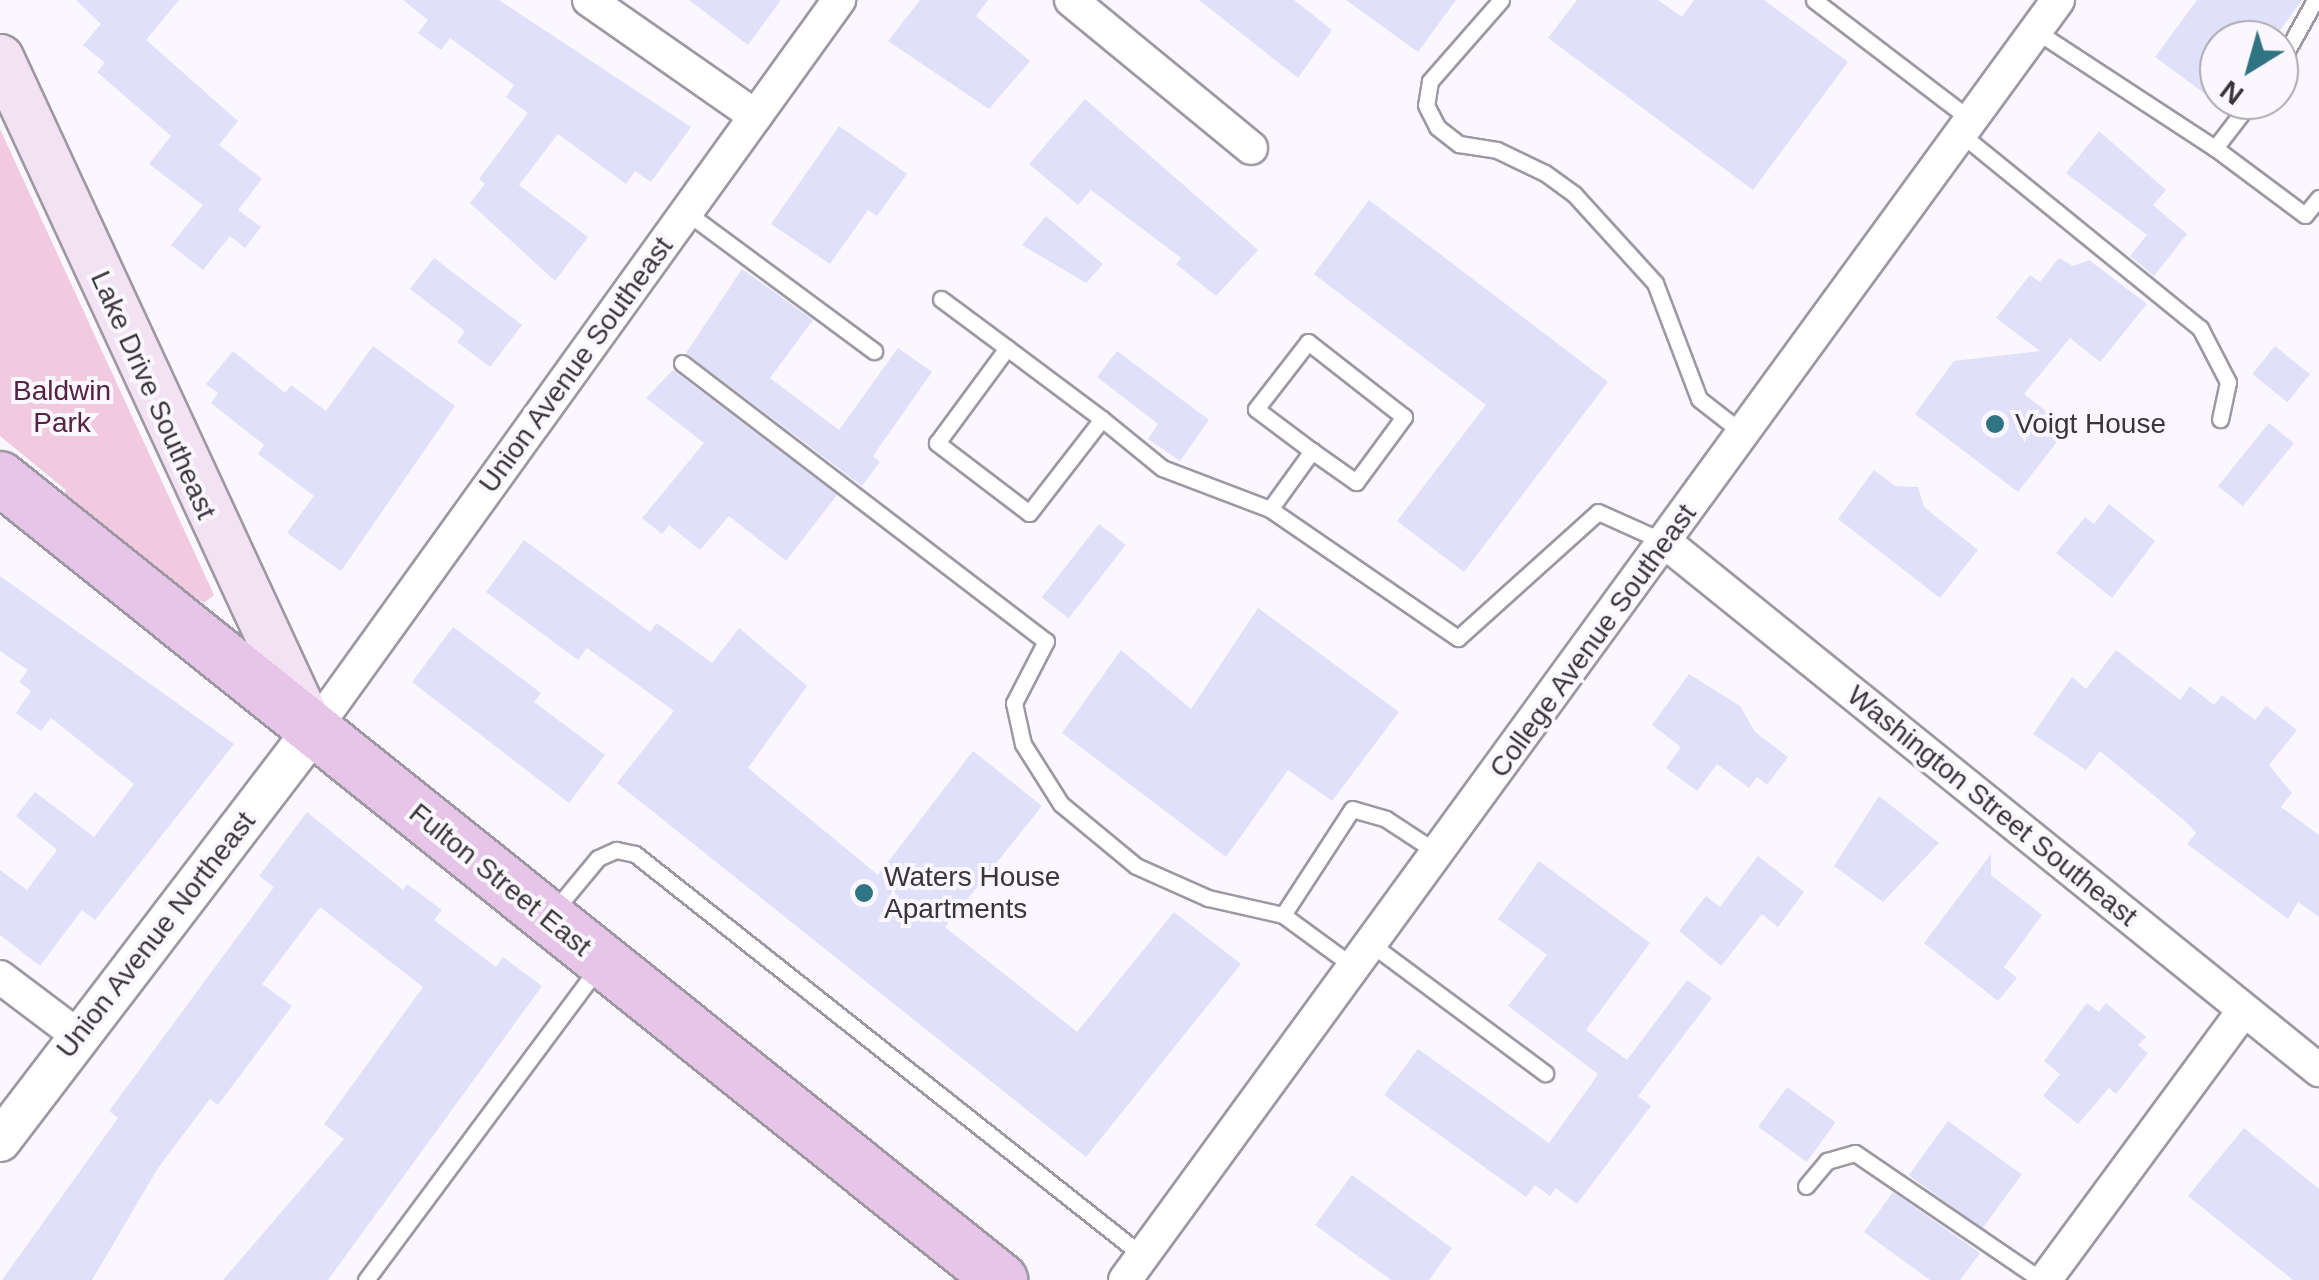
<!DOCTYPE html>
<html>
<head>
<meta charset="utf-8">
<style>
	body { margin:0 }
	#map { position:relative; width:2319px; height:1280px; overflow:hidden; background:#faf7fe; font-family:Arial,sans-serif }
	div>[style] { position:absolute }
	.green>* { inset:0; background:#f1c9e1 }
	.building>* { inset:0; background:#e1e0fb; transform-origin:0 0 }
	.roads { filter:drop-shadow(2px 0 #9d98a2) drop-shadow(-2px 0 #9d98a2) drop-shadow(0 2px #9d98a2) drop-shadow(0 -2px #9d98a2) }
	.service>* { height:15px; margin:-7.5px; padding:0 7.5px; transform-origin:7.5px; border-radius:7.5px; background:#fff }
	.minor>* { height:32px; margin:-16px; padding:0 16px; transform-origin:16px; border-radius:16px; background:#fff }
	.tertiary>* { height:40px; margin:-20px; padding:0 20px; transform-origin:20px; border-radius:20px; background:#fff }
	.secondary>* { height:45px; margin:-22.5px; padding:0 22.5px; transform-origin:22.5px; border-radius:22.5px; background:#f2e2f4 }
	.primary>* { height:52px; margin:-26px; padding:0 26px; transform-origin:26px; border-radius:26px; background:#e6c5e9 }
	.dots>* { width:28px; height:28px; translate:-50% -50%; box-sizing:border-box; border:5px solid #faf7fe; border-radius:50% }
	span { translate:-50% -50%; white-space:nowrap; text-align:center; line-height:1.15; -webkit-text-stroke:8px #faf7fe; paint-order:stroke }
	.street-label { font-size:28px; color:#38363a }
	.park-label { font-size:28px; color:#562145 }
	.poi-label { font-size:28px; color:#38363a }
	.left { translate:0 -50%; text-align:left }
	.north { position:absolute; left:2199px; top:20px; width:100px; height:100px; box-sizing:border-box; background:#faf7fe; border:2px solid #acaab0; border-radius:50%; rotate:217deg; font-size:28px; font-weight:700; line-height:40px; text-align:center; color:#38363a }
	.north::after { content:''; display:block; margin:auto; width:35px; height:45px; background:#307484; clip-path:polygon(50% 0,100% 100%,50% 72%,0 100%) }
</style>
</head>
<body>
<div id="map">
	<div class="green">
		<div style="clip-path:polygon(0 129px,214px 595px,204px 603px,148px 570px,60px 499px,66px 490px,0 436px)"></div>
	</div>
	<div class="building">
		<div style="clip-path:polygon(76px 0,179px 0,146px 40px,238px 121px,219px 145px,262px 179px,238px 210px,261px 227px,245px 248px,230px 236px,203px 270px,171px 245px,203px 205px,149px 164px,171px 136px,97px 72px,105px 63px,83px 45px,101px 24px)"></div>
		<div style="clip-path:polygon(403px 0,499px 0,691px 127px,651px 182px,635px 171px,626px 184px,558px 134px,519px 185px,588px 237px,555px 281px,470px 203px,485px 184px,479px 179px,528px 113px,506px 97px,514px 85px,450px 38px,441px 50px,418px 33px,428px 20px)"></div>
		<div style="clip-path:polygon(689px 0,781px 0,748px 45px)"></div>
		<div style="clip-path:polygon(920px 0,988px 0,976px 16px,1030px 61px,989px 109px,888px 41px)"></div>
		<div style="clip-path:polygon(1199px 0,1294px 0,1332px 30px,1298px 78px)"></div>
		<div style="clip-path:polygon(1346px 0,1456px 0,1418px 52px)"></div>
		<div style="clip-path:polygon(1577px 0,1658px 0,1682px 17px,1694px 0,1764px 0,1848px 62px,1753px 190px,1548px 38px)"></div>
		<div style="clip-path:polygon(2197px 0,2302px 0,2273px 40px,2219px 40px,2219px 104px,2155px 57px)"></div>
		<div style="clip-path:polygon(1085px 99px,1258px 250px,1216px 296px,1176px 264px,1181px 258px,1091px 190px,1078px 205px,1029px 164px)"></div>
		<div style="clip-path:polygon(839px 126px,907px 174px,877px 216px,868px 210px,830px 264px,771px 224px)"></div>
		<div style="clip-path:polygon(2099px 131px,2166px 190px,2153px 205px,2187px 234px,2154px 276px,2130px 256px,2147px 235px,2066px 173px)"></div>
		<div style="clip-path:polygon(1369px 200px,1608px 382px,1464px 572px,1397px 521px,1486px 405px,1314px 274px)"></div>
		<div style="clip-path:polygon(1046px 216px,1103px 264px,1086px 283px,1022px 245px)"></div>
		<div style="clip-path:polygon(434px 258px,522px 325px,490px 367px,457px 342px,465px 331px,410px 289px)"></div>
		<div style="clip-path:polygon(2059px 258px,2073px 266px,2089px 260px,2147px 304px,2100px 362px,2070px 338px,2024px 394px,2068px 428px,2018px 492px,1915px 414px,1954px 361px,2040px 351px,1996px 318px,2030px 275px,2040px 282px)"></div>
		<div style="clip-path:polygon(742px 269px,813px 320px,770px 378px,839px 430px,898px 348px,932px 372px,873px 456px,880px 462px,862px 486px,686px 353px)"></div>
		<div style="clip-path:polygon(373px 346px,455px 406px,341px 571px,287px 533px,314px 496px,258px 454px,264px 445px,211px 403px,218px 393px,206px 384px,233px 351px,285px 393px,291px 385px,326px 411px)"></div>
		<div style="left:2275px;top:346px;width:45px;height:36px;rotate:39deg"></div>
		<div style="clip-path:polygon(1117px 351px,1209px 420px,1180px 461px,1148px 439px,1158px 424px,1097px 377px)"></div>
		<div style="clip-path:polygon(673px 370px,837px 495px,786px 561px,729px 516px,700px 550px,669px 525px,662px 534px,642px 518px,704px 443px,646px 398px)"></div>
		<div style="left:2269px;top:423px;width:32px;height:81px;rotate:39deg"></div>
		<div style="clip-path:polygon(1874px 470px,1895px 486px,1918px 487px,1924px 507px,1978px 550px,1940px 598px,1838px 519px)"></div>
		<div style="clip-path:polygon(2109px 504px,2155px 541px,2112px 598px,2056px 553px,2085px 517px,2094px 524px)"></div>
		<div style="left:1099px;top:524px;width:34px;height:93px;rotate:38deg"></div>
		<div style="clip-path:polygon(524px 540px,650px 632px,657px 623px,712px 663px,739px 628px,807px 686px,748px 768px,878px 875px,973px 751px,1042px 806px,945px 927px,1077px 1032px,1174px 912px,1241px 964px,1086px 1157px,617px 783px,674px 711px,587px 648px,578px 660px,486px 592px)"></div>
		<div style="clip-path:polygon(0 576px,234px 744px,95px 920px,82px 910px,40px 966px,0 935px,0 870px,27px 890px,57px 850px,16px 816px,35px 792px,94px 837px,134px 784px,51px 718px,41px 731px,16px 713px,31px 691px,19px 682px,28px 670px,0 651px)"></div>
		<div style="clip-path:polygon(1258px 608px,1399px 712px,1332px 801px,1288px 770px,1226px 857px,1062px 733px,1121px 650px,1191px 709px)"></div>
		<div style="clip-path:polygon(453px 627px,541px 693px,534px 702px,605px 755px,569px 803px,412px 682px)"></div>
		<div style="clip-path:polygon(2116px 650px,2180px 700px,2190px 686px,2214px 705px,2222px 695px,2255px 720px,2266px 706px,2297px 730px,2269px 765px,2292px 793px,2281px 807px,2319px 835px,2319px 917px,2298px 902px,2288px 919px,2187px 844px,2196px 833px,2186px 822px,2100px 751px,2086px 770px,2033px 734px,2072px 677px,2086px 689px)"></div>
		<div style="clip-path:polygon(1689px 674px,1740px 706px,1755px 732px,1788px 757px,1767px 785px,1757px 777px,1749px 788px,1717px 764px,1697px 791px,1666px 768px,1681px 747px,1652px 725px)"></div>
		<div style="clip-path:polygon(1879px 796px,1939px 843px,1883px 902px,1834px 866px)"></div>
		<div style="clip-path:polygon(307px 812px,403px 890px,407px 884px,442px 910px,434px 920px,496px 967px,503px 957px,542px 986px,328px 1280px,223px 1280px,344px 1139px,324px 1124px,423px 987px,320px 907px,262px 984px,292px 1006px,218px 1105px,210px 1099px,158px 1168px,92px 1280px,2px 1280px,118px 1118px,109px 1111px,274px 887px,259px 876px)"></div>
		<div style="clip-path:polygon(1991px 854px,1991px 875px,2042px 915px,2004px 967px,2017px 978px,1998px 1001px,1924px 943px)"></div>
		<div style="clip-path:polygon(1758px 856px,1804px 892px,1778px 927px,1762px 914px,1721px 966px,1679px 931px,1706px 896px,1720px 907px)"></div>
		<div style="clip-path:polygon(1539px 861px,1650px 943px,1586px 1030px,1627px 1060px,1687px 980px,1712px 998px,1638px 1096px,1651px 1106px,1577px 1204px,1556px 1188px,1550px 1196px,1535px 1185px,1526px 1197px,1384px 1095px,1418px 1049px,1549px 1143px,1592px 1083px,1598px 1074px,1508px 1006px,1547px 955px,1498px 919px)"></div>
		<div style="clip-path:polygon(2087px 1003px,2099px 1012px,2106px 1003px,2146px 1037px,2138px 1045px,2148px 1053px,2116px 1094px,2109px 1088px,2078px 1124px,2043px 1096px,2060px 1074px,2044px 1061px)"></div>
		<div style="left:1787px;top:1087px;width:60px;height:49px;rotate:36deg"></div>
		<div style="left:1948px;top:1121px;width:91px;height:67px;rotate:36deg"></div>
		<div style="clip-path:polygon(2244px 1128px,2319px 1189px,2319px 1280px,2293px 1280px,2188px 1196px)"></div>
		<div style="clip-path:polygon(1352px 1175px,1452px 1248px,1429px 1280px,1391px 1280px,1315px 1225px)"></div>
		<div style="clip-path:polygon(1893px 1192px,1980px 1253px,1960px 1280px,1930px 1280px,1864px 1232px)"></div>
	</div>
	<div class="roads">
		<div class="service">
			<div style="left:1501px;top:0;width:108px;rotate:131.2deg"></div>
			<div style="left:1430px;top:81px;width:24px;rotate:99deg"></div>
			<div style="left:1426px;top:105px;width:25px;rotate:63deg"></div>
			<div style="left:1437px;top:127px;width:28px;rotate:38deg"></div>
			<div style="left:1459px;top:144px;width:38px;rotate:9deg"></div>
			<div style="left:1497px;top:150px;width:53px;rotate:25.6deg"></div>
			<div style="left:1545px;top:173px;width:36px;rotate:36deg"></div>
			<div style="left:1574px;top:194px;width:120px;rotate:47.7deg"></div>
			<div style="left:1655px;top:283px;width:124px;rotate:69.2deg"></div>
			<div style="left:1699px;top:399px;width:57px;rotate:37.9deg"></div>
			<div style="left:1814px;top:0;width:198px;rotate:37.4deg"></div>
			<div style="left:2036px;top:31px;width:214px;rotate:33.2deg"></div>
			<div style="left:2215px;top:148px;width:61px;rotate:-52.4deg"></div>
			<div style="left:2279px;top:65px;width:74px;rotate:-61deg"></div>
			<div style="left:1961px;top:134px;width:308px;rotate:39.1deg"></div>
			<div style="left:2200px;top:328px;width:61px;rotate:62.6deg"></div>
			<div style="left:2228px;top:382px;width:38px;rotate:102deg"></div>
			<div style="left:2215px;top:148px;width:112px;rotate:36.7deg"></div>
			<div style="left:2305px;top:215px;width:22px;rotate:-51deg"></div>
			<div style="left:686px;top:212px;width:234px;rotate:36.5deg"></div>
			<div style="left:941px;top:299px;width:82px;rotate:36.6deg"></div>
			<div style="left:682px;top:363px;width:458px;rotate:37.4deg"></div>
			<div style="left:1046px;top:641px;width:70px;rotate:117.3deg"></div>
			<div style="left:1014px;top:703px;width:42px;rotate:77.6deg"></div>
			<div style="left:1023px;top:744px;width:71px;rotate:57.7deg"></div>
			<div style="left:1061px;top:804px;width:97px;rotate:39.6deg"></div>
			<div style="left:1136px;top:866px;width:79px;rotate:24deg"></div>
			<div style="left:1208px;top:898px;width:77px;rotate:12.8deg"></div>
			<div style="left:1283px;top:915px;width:88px;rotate:36.2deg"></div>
			<div style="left:1102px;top:419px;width:119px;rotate:127.8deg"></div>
			<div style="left:1029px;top:513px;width:116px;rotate:-142.7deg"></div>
			<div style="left:937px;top:443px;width:118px;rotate:-53.6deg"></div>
			<div style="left:1007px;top:348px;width:119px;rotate:36.8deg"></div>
			<div style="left:1102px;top:419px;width:77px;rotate:39.2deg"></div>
			<div style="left:1162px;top:468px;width:116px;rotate:20.8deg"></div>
			<div style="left:1270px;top:509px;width:228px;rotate:34.5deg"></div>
			<div style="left:1458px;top:638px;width:188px;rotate:-42deg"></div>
			<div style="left:1598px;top:512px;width:73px;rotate:24.1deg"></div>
			<div style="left:1270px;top:509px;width:72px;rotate:-54.1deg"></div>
			<div style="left:1312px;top:451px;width:54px;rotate:35.2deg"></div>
			<div style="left:1356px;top:482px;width:81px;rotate:-53.6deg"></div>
			<div style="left:1404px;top:417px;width:122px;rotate:-142deg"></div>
			<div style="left:1308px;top:342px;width:85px;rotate:127.8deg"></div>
			<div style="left:1256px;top:409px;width:70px;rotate:36.9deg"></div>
			<div style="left:554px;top:911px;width:69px;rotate:-50.3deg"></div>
			<div style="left:598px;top:858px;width:20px;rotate:-24deg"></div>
			<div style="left:616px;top:850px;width:19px;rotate:12deg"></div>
			<div style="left:635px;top:854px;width:648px;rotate:38.36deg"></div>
			<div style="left:1283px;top:915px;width:126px;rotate:-56.9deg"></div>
			<div style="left:1352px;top:809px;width:35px;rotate:16deg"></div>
			<div style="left:1386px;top:819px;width:62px;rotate:33.2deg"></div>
			<div style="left:1371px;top:944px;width:217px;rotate:36.6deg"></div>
			<div style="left:1806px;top:1186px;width:33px;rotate:-50deg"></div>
			<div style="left:1827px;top:1161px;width:29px;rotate:-16deg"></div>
			<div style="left:1855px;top:1153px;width:225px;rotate:34.3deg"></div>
			<div style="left:366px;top:1280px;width:391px;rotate:-53.4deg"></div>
		</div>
		<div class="minor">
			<div style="left:589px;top:0;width:203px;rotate:34.9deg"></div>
			<div style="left:1071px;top:0;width:233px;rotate:39.4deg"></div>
			<div style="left:1665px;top:542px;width:841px;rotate:38.92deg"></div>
			<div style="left:313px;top:731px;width:901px;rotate:-54.26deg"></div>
			<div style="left:0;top:977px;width:96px;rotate:37deg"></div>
			<div style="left:1125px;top:1280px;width:1584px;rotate:-53.91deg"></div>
			<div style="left:2045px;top:1280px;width:335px;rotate:-53.6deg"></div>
		</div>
		<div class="tertiary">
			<div style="left:0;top:1141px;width:516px;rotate:-52.64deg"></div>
		</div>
		<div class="secondary">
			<div style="left:0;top:57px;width:733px;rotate:65.15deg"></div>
		</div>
		<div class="primary">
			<div style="left:0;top:478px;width:1283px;rotate:38.7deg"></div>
		</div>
	</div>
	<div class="dots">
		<div style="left:1995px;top:424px;background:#307484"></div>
		<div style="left:864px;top:893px;background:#307484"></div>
	</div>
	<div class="street-label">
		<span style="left:576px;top:365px;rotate:-54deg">Union Avenue Southeast</span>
		<span style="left:153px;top:395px;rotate:66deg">Lake Drive Southeast</span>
		<span style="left:1593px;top:641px;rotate:-54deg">College Avenue Southeast</span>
		<span style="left:1992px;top:806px;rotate:39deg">Washington Street Southeast</span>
		<span style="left:500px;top:880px;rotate:39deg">Fulton Street East</span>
		<span style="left:156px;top:935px;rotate:-52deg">Union Avenue Northeast</span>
	</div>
	<div class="park-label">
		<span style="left:62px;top:407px">Baldwin<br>Park</span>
	</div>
	<div class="poi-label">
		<span class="left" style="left:2015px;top:424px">Voigt House</span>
		<span class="left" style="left:884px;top:893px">Waters House<br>Apartments</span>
	</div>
	<div class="north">N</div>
</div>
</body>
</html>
